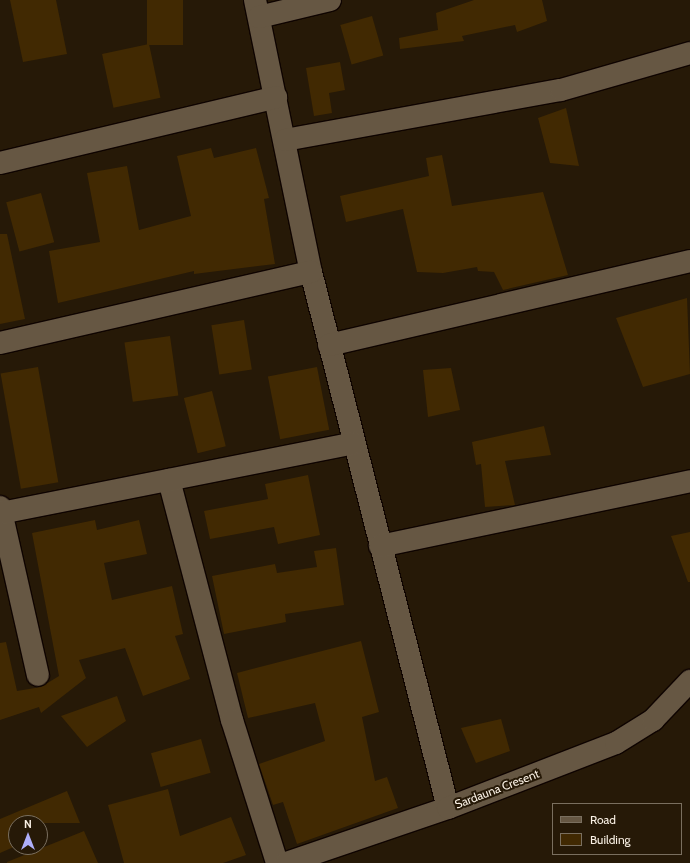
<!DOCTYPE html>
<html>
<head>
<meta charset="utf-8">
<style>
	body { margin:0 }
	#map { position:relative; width:690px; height:863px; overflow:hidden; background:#261907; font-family:Cabin,sans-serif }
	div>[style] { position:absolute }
	.building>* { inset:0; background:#412902; transform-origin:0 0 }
	.roads { filter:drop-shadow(1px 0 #0f0400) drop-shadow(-1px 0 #0f0400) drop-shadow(0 1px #0f0400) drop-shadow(0 -1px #0f0400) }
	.minor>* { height:22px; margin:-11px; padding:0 11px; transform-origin:11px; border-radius:11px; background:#665743 }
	span { translate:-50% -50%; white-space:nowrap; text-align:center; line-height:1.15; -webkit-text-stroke:4px #261907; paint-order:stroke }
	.street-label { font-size:12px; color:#f9f0e4 }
	.legend { position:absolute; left:552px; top:803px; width:130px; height:52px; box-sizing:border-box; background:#261907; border:1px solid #7a6f5f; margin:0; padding:5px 7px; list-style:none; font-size:12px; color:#f9f0e4 }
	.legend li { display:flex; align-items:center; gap:8px; height:20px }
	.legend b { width:20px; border:1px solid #7a6f5f }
	.north { position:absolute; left:8px; top:815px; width:40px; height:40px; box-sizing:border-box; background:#261907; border:1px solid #7a6f5f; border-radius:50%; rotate:0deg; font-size:11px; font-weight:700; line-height:16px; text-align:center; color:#f9f0e4 }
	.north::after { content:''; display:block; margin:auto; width:14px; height:18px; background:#aeaefa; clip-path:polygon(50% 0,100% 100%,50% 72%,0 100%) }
</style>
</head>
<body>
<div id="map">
	<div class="building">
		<div style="clip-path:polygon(10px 0,56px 0,67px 54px,23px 62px)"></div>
		<div style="left:147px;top:0;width:36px;height:45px"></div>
		<div style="clip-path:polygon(474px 0,542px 0,547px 21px,517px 32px,515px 25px,462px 36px,464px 41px,400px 49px,399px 38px,438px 30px,436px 13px)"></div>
		<div style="left:372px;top:16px;width:41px;height:33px;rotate:74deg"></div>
		<div style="left:149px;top:44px;width:55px;height:48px;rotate:78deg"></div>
		<div style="clip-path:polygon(340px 62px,345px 90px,329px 93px,332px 113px,314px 116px,306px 68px)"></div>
		<div style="clip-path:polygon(566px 108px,579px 166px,550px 163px,538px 118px)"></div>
		<div style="clip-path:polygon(211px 148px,214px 158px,256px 148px,269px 198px,264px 199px,275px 264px,194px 274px,194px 271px,58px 303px,49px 251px,100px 242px,87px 173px,127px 166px,139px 230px,191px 216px,177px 156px)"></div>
		<div style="clip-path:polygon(442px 155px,452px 206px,543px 192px,568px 275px,503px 290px,494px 272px,478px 271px,477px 267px,443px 273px,417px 272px,403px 209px,346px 222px,340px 196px,429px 176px,426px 158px)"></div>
		<div style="left:41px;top:193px;width:51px;height:36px;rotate:75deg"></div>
		<div style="clip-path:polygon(0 234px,7px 234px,25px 319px,0 324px)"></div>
		<div style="clip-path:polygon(687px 298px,690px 374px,643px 387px,616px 318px)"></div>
		<div style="left:244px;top:320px;width:50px;height:33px;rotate:81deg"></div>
		<div style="left:170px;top:336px;width:60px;height:46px;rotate:82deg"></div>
		<div style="left:38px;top:367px;width:117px;height:38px;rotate:80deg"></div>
		<div style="left:317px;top:367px;width:64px;height:50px;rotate:79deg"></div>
		<div style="clip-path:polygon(451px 368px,460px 410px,428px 417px,423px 370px)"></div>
		<div style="left:212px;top:391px;width:57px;height:29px;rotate:76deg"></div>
		<div style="clip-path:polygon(544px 426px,551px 455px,505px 461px,515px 505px,485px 507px,481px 464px,476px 465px,472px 442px)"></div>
		<div style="clip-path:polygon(308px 475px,320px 535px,278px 544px,274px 527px,210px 539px,204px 511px,268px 499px,265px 484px)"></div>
		<div style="clip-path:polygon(95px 520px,97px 530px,139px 520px,147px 554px,104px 563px,112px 600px,172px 586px,183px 634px,175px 636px,190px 679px,143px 696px,125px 648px,79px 660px,86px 678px,41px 713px,39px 707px,0 720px,0 643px,6px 642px,17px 691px,41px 687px,59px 676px,32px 533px)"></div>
		<div style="clip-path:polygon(690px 532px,690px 582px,688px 582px,671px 536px)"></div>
		<div style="clip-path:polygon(336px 548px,344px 605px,285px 614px,286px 622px,224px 634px,212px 576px,275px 564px,277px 573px,317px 567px,314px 551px)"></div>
		<div style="clip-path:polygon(361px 641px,379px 712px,362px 717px,375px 781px,387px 777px,398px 808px,297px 844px,283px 802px,273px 805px,259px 764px,325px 741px,315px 703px,248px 718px,237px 673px)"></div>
		<div style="clip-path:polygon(117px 696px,126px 721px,87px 747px,61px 716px)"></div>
		<div style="clip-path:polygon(501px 719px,510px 751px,476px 763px,461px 728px)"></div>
		<div style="left:201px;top:739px;width:35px;height:52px;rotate:74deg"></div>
		<div style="clip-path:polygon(168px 789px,180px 836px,231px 817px,246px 855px,223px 863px,124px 863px,108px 805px)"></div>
		<div style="clip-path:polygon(67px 791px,80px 823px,16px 823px,16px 846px,0 853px,0 819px)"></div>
		<div style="clip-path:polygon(84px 831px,98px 863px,7px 863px,7px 862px)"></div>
	</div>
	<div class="roads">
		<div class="minor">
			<div style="left:255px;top:0;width:278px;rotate:78.4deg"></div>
			<div style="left:311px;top:272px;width:553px;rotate:75.66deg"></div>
			<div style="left:259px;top:17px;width:73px;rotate:-13.5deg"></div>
			<div style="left:285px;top:140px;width:280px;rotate:-10.3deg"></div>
			<div style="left:561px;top:90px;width:134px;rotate:-16deg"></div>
			<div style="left:0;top:163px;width:284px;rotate:-13.4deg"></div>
			<div style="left:0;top:343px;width:319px;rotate:-12.9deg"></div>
			<div style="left:329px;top:345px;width:371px;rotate:-13.1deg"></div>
			<div style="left:169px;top:480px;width:248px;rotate:75.3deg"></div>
			<div style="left:232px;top:720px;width:150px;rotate:72.5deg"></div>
			<div style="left:0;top:507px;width:172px;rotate:77.3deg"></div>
			<div style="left:1px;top:513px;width:360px;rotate:-11.2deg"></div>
			<div style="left:380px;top:546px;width:317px;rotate:-11.8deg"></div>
			<div style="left:286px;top:863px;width:171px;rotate:-18.8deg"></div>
			<div style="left:448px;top:808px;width:180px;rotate:-21.2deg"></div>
			<div style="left:616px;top:743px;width:44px;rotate:-31.9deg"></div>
			<div style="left:653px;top:720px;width:54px;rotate:-46.5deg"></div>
		</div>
	</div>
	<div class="street-label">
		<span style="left:497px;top:789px;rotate:-21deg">Sardauna Cresent</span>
	</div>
	<ul class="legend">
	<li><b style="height:5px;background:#665743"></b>Road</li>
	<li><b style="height:11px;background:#412902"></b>Building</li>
	</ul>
	<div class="north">N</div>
</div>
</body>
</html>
